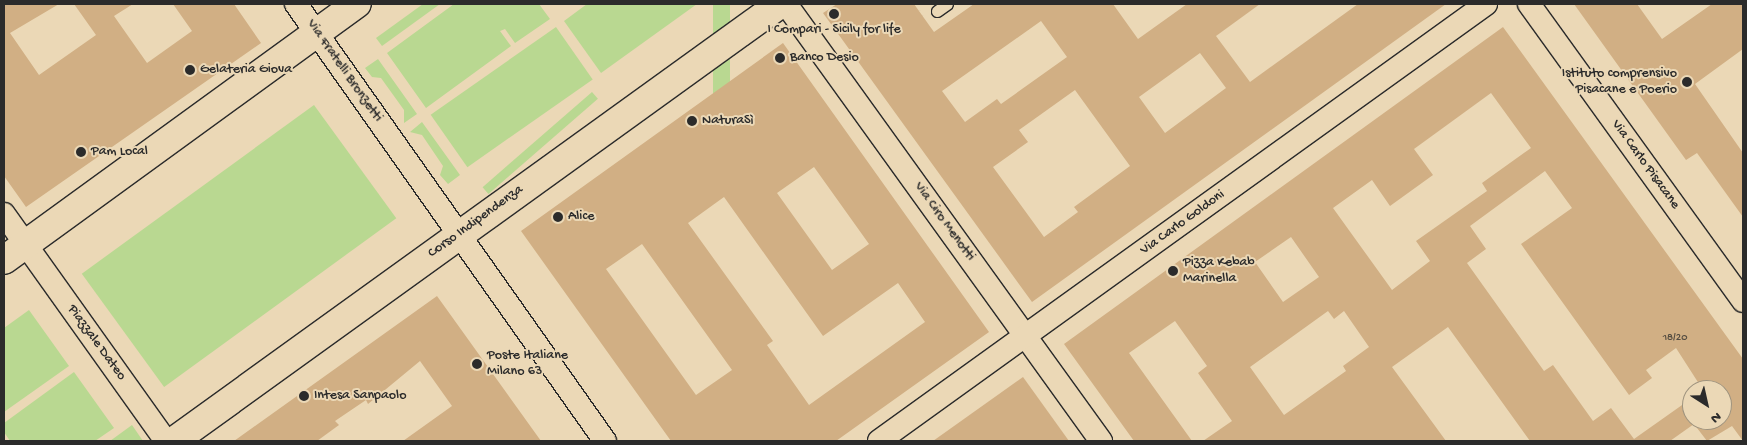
<!DOCTYPE html>
<html>
<head>
<meta charset="utf-8">
<style>
	body { margin:0 }
	#map { position:relative; width:1747px; height:445px; overflow:hidden; background:#ebd8b6; font-family:"Gochi Hand",sans-serif }
	div>[style] { position:absolute }
	.green>* { inset:0; background:#b9d891; transform-origin:0 0 }
	.building>* { inset:0; background:#d1af84 }
	.roads { filter:drop-shadow(1px 0 #2b2b2b) drop-shadow(-1px 0 #2b2b2b) drop-shadow(0 1px #2b2b2b) drop-shadow(0 -1px #2b2b2b) }
	.lane>* { height:11px; margin:-5.5px; padding:0 5.5px; transform-origin:5.5px; border-radius:5.5px; background:#ebd8b6 }
	.street>* { height:22px; margin:-11px; padding:0 11px; transform-origin:11px; border-radius:11px; background:#ebd8b6 }
	.secondary>* { height:28px; margin:-14px; padding:0 14px; transform-origin:14px; border-radius:14px; background:#ebd8b6 }
	.dots>* { width:14px; height:14px; translate:-50% -50%; box-sizing:border-box; border:2px solid #ebd8b6; border-radius:50% }
	span { translate:-50% -50%; white-space:nowrap; text-align:center; line-height:1.15; -webkit-text-stroke:4px #ebd8b6; paint-order:stroke }
	.number-label { font-size:11px; color:#544c41 }
	.number-label span { -webkit-text-stroke-width:0 }
	.poi-label { font-size:14px; color:#2b2b2b }
	.left { translate:0 -50%; text-align:left }
	.right { translate:-100% -50%; text-align:right }
	.street-label { font-size:14px; color:#2b2b2b }
	.frame { position:absolute; inset:0; border:5px solid #2b2b2b; pointer-events:none }
	.north { position:absolute; left:1682px; top:380px; width:50px; height:50px; box-sizing:border-box; background:#ebd8b6; border:1px solid #9e937e; border-radius:50%; rotate:145deg; font-size:14px; font-weight:700; line-height:20px; text-align:center; color:#2b2b2b }
	.north::after { content:''; display:block; margin:auto; width:18px; height:22px; background:#2b2b2b; clip-path:polygon(50% 0,100% 100%,50% 72%,0 100%) }
</style>
</head>
<body>
<div id="map">
	<div class="green">
		<div style="clip-path:polygon(423px 4px,440px 4px,382px 46px,376px 38px)"></div>
		<div style="clip-path:polygon(454px 4px,539px 4px,550px 19px,515px 43px,505px 29px,500px 31px,511px 46px,426px 108px,387px 53px)"></div>
		<div style="clip-path:polygon(587px 4px,697px 4px,601px 73px,564px 21px)"></div>
		<div style="left:713px;top:4px;width:17px;height:125px"></div>
		<div style="left:556px;top:27px;width:64px;height:153px;rotate:55deg"></div>
		<div style="clip-path:polygon(378px 59px,417px 114px,404px 123px,404px 110px,381px 78px,372px 77px,365px 68px)"></div>
		<div style="left:592px;top:92px;width:9px;height:145px;rotate:49deg"></div>
		<div style="left:314px;top:105px;width:140px;height:287px;rotate:54deg"></div>
		<div style="clip-path:polygon(422px 122px,460px 175px,448px 184px,440px 175px,443px 166px,422px 135px,410px 132px)"></div>
		<div style="clip-path:polygon(29px 310px,69px 366px,4px 412px,4px 328px)"></div>
		<div style="clip-path:polygon(74px 372px,114px 428px,95px 441px,10px 441px,4px 432px,4px 423px)"></div>
		<div style="clip-path:polygon(132px 425px,143px 441px,110px 441px)"></div>
	</div>
	<div class="building">
		<div style="clip-path:polygon(4px 4px,59px 4px,10px 33px,39px 75px,96px 35px,74px 4px,133px 4px,114px 16px,147px 63px,192px 31px,173px 4px,234px 4px,261px 43px,26px 207px,4px 176px)"></div>
		<div style="clip-path:polygon(evenodd,837px 4px,914px 4px,934px 32px,974px 4px,1113px 4px,1138px 39px,1187px 4px,1260px 4px,1216px 36px,1250px 82px,1358px 4px,1446px 4px,1032px 302px,823px 13px,837px 4px,1041px 21px,1067px 57px,1001px 104px,997px 99px,965px 122px,942px 91px,1041px 21px,837px 4px,1200px 53px,1226px 88px,1165px 133px,1139px 97px,1200px 53px,837px 4px,1075px 90px,1130px 166px,1074px 207px,1078px 212px,1044px 237px,993px 167px,1028px 142px,1019px 130px,1075px 90px)"></div>
		<div style="clip-path:polygon(1574px 4px,1637px 4px,1662px 39px,1712px 4px,1743px 4px,1743px 49px,1695px 84px,1743px 153px,1743px 217px,1697px 153px,1686px 160px)"></div>
		<div style="clip-path:polygon(evenodd,1503px 27px,1743px 359px,1743px 441px,1732px 426px,1707px 441px,1694px 424px,1670px 441px,1530px 441px,1448px 327px,1392px 367px,1446px 441px,1203px 441px,1232px 421px,1198px 373px,1207px 366px,1175px 321px,1129px 353px,1192px 441px,1134px 441px,1064px 344px,1503px 27px,1491px 93px,1531px 148px,1482px 183px,1487px 191px,1416px 241px,1430px 261px,1392px 290px,1333px 208px,1372px 180px,1390px 206px,1433px 175px,1414px 149px,1491px 93px,1503px 27px,1545px 171px,1572px 208px,1521px 244px,1535px 264px,1629px 395px,1652px 378px,1646px 370px,1676px 348px,1703px 390px,1722px 390px,1722px 420px,1692px 420px,1692px 398px,1634px 439px,1611px 408px,1593px 421px,1553px 365px,1544px 371px,1467px 263px,1486px 249px,1470px 226px,1545px 171px,1503px 27px,1291px 237px,1319px 277px,1283px 302px,1255px 262px,1291px 237px,1503px 27px,1328px 311px,1334px 319px,1344px 311px,1369px 347px,1343px 366px,1346px 371px,1284px 415px,1250px 367px,1328px 311px)"></div>
		<div style="clip-path:polygon(evenodd,783px 43px,989px 332px,836px 441px,671px 441px,521px 231px,783px 43px,814px 167px,869px 244px,832px 270px,777px 193px,814px 167px,783px 43px,724px 197px,823px 336px,898px 283px,925px 322px,809px 405px,767px 345px,773px 341px,688px 223px,724px 197px,783px 43px,642px 244px,732px 370px,696px 395px,606px 269px,642px 244px)"></div>
		<div style="clip-path:polygon(437px 296px,541px 441px,403px 441px,452px 406px,420px 361px,368px 404px,366px 400px,335px 421px,339px 425px,317px 441px,234px 441px)"></div>
		<div style="clip-path:polygon(1023px 377px,1069px 441px,933px 441px)"></div>
	</div>
	<div class="roads">
		<div class="lane">
			<div style="left:937px;top:11px;width:12px;rotate:-35deg"></div>
		</div>
		<div class="street">
			<div style="left:296px;top:4px;width:535px;rotate:54.74deg"></div>
			<div style="left:786px;top:4px;width:539px;rotate:54.22deg"></div>
			<div style="left:1529px;top:4px;width:366px;rotate:54.2deg"></div>
			<div style="left:4px;top:214px;width:279px;rotate:54.5deg"></div>
			<div style="left:879px;top:441px;width:748px;rotate:-35.75deg"></div>
		</div>
		<div class="secondary">
			<div style="left:4px;top:260px;width:436px;rotate:-36deg"></div>
			<div style="left:174px;top:441px;width:747px;rotate:-35.8deg"></div>
		</div>
	</div>
	<div class="dots">
		<div style="left:834px;top:14px;background:#2b2b2b"></div>
		<div style="left:780px;top:58px;background:#2b2b2b"></div>
		<div style="left:190px;top:70px;background:#2b2b2b"></div>
		<div style="left:1687px;top:82px;background:#2b2b2b"></div>
		<div style="left:692px;top:121px;background:#2b2b2b"></div>
		<div style="left:81px;top:152px;background:#2b2b2b"></div>
		<div style="left:558px;top:217px;background:#2b2b2b"></div>
		<div style="left:1173px;top:271px;background:#2b2b2b"></div>
		<div style="left:477px;top:364px;background:#2b2b2b"></div>
		<div style="left:304px;top:396px;background:#2b2b2b"></div>
	</div>
	<div class="number-label">
		<span style="left:1675px;top:338px">18/20</span>
	</div>
	<div class="poi-label">
		<span style="left:834px;top:30px">I Compari - Sicily for life</span>
		<span class="left" style="left:790px;top:58px">Banco Desio</span>
		<span class="left" style="left:200px;top:70px">Gelateria Giova</span>
		<span class="right" style="left:1677px;top:82px">Istituto comprensivo<br>Pisacane e Poerio</span>
		<span class="left" style="left:702px;top:121px">NaturaSì</span>
		<span class="left" style="left:91px;top:152px">Pam Local</span>
		<span class="left" style="left:568px;top:217px">Alice</span>
		<span class="left" style="left:1183px;top:271px">Pizza Kebab<br>Marinella</span>
		<span class="left" style="left:487px;top:364px">Poste Italiane<br>Milano 63</span>
		<span class="left" style="left:314px;top:396px">Intesa Sanpaolo</span>
	</div>
	<div class="street-label">
		<span style="left:344px;top:71px;rotate:55deg">Via Fratelli Bronzetti</span>
		<span style="left:1645px;top:165px;rotate:54deg">Via Carlo Pisacane</span>
		<span style="left:476px;top:222px;rotate:-36deg">Corso Indipendenza</span>
		<span style="left:944px;top:222px;rotate:54deg">Via Ciro Menotti</span>
		<span style="left:1183px;top:223px;rotate:-36deg">Via Carlo Goldoni</span>
		<span style="left:96px;top:343px;rotate:54deg">Piazzale Dateo</span>
	</div>
	<div class="frame"></div>
	<div class="north">N</div>
</div>
</body>
</html>
